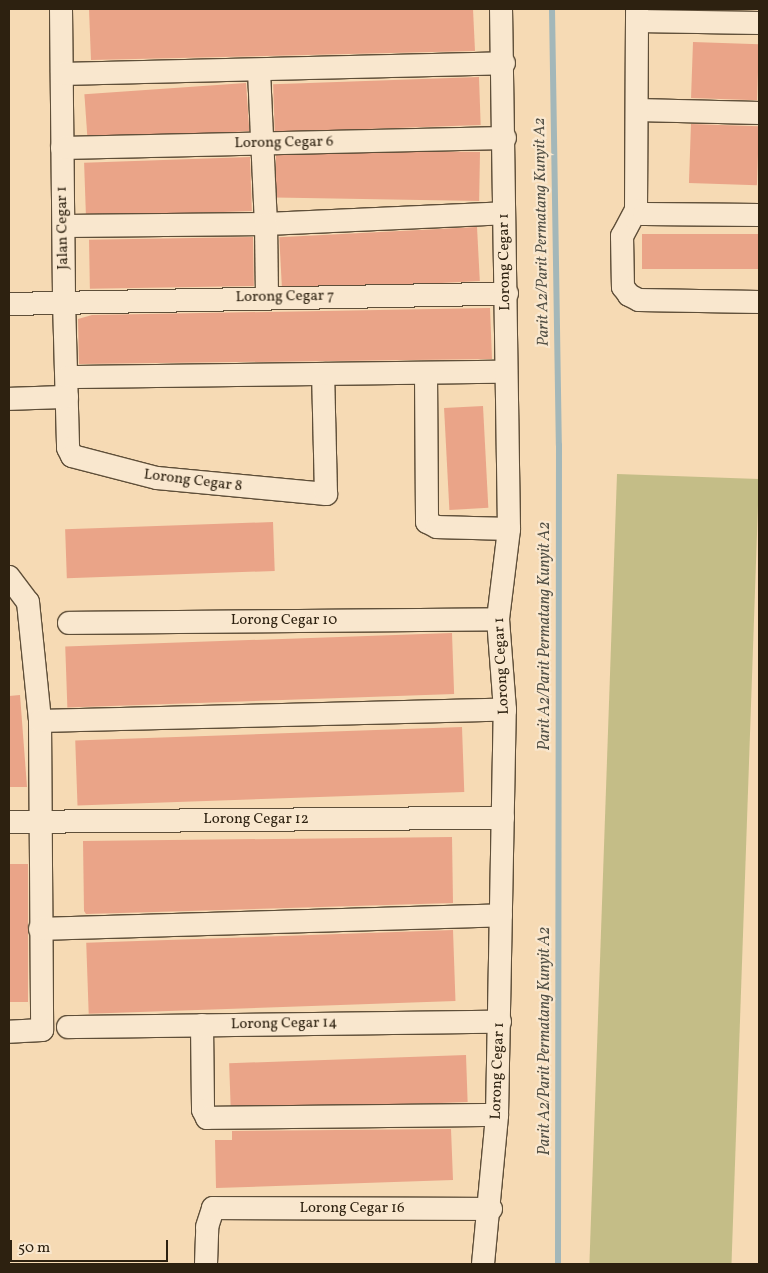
<!DOCTYPE html>
<html>
<head>
<meta charset="utf-8">
<style>
	body { margin:0 }
	#map { position:relative; width:768px; height:1273px; overflow:hidden; background:#f6dab4; font-family:Vollkorn,serif }
	div>[style] { position:absolute }
	.green>* { inset:0; background:#c4bd87; transform-origin:0 0 }
	.stream>* { height:6px; margin:-3px; padding:0 3px; transform-origin:3px; border-radius:3px; background:#a3b7b9 }
	.building>* { inset:0; background:#eaa488; transform-origin:0 0 }
	.roads { filter:drop-shadow(1px 0 #5f4f39) drop-shadow(-1px 0 #5f4f39) drop-shadow(0 1px #5f4f39) drop-shadow(0 -1px #5f4f39) }
	.minor>* { height:22px; margin:-11px; padding:0 11px; transform-origin:11px; border-radius:11px; background:#f9e7ce }
	span { translate:-50% -50%; white-space:nowrap; text-align:center; line-height:1.15; -webkit-text-stroke:4.5px #f9e7ce; paint-order:stroke }
	.street-label { font-size:15px; color:#2d2110 }
	.water-label { font-size:16px; color:#504e43; font-style:italic }
	.frame { position:absolute; inset:0; border:10px solid #2d2110; pointer-events:none }
	.scale { position:absolute; left:10px; top:1240px; width:158px; height:22px; box-sizing:border-box; border:2px solid #2d2110; border-top:0; padding-left:6px; font-size:15px; line-height:18px; white-space:nowrap; color:#2d2110; -webkit-text-stroke:4px #f9e7ce; paint-order:stroke }
</style>
</head>
<body>
<div id="map">
	<div class="green">
		<div style="left:617px;top:474px;width:142px;height:790px;rotate:2deg"></div>
	</div>
	<div class="stream">
		<div style="left:552px;top:9px;width:436px;rotate:89.1deg"></div>
		<div style="left:559px;top:445px;width:819px;rotate:90.07deg"></div>
	</div>
	<div class="building">
		<div style="clip-path:polygon(89px 9px,473px 9px,475px 51px,91px 60px)"></div>
		<div style="left:693px;top:42px;width:66px;height:56px;rotate:2deg"></div>
		<div style="left:479px;top:77px;width:48px;height:206px;rotate:88deg"></div>
		<div style="left:246px;top:83px;width:48px;height:162px;rotate:86deg"></div>
		<div style="left:691px;top:124px;width:68px;height:59px;rotate:2deg"></div>
		<div style="left:480px;top:152px;width:49px;height:204px;rotate:91deg"></div>
		<div style="left:250px;top:157px;width:54px;height:166px;rotate:88deg"></div>
		<div style="left:477px;top:227px;width:54px;height:198px;rotate:87deg"></div>
		<div style="left:642px;top:234px;width:117px;height:35px"></div>
		<div style="left:253px;top:237px;width:49px;height:164px;rotate:89deg"></div>
		<div style="clip-path:polygon(490px 308px,492px 359px,79px 364px,78px 319px,92px 315px)"></div>
		<div style="left:483px;top:406px;width:102px;height:39px;rotate:87deg"></div>
		<div style="left:273px;top:522px;width:49px;height:208px;rotate:88deg"></div>
		<div style="left:452px;top:633px;width:61px;height:387px;rotate:88deg"></div>
		<div style="clip-path:polygon(20px 695px,27px 787px,9px 787px,9px 696px)"></div>
		<div style="left:462px;top:727px;width:65px;height:387px;rotate:88deg"></div>
		<div style="clip-path:polygon(452px 837px,453px 903px,86px 914px,84px 911px,83px 841px)"></div>
		<div style="left:9px;top:864px;width:19px;height:138px"></div>
		<div style="left:453px;top:930px;width:71px;height:367px;rotate:88deg"></div>
		<div style="left:466px;top:1055px;width:47px;height:237px;rotate:88deg"></div>
		<div style="clip-path:polygon(451px 1129px,453px 1180px,216px 1188px,215px 1140px,232px 1140px,232px 1131px)"></div>
	</div>
	<div class="roads">
		<div class="minor">
			<div style="left:61px;top:9px;width:292px;rotate:89.4deg"></div>
			<div style="left:64px;top:301px;width:147px;rotate:88.4deg"></div>
			<div style="left:68px;top:448px;width:9px;rotate:63deg"></div>
			<div style="left:72px;top:456px;width:88px;rotate:14.5deg"></div>
			<div style="left:157px;top:478px;width:170px;rotate:5.4deg"></div>
			<div style="left:326px;top:494px;width:120px;rotate:-91.4deg"></div>
			<div style="left:637px;top:21px;width:122px;rotate:0.9deg"></div>
			<div style="left:259px;top:71px;width:153px;rotate:87.4deg"></div>
			<div style="left:266px;top:224px;width:238px;rotate:-2.6deg"></div>
			<div style="left:62px;top:74px;width:442px;rotate:-1.4deg"></div>
			<div style="left:637px;top:110px;width:122px;rotate:1.4deg"></div>
			<div style="left:62px;top:148px;width:443px;rotate:-1.3deg"></div>
			<div style="left:636px;top:210px;width:30px;rotate:118deg"></div>
			<div style="left:622px;top:236px;width:51px;rotate:88.9deg"></div>
			<div style="left:623px;top:287px;width:10px;rotate:53deg"></div>
			<div style="left:629px;top:295px;width:11px;rotate:27deg"></div>
			<div style="left:639px;top:300px;width:120px;rotate:1deg"></div>
			<div style="left:636px;top:210px;width:201px;rotate:-89.7deg"></div>
			<div style="left:636px;top:210px;width:9px;rotate:27deg"></div>
			<div style="left:644px;top:214px;width:115px;rotate:0.5deg"></div>
			<div style="left:64px;top:226px;width:202px;rotate:-0.6deg"></div>
			<div style="left:266px;top:224px;width:73px;rotate:89.2deg"></div>
			<div style="left:9px;top:304px;width:498px;rotate:-1.2deg"></div>
			<div style="left:426px;top:373px;width:149px;rotate:89.6deg"></div>
			<div style="left:427px;top:522px;width:11px;rotate:27deg"></div>
			<div style="left:437px;top:527px;width:72px;rotate:1.6deg"></div>
			<div style="left:67px;top:377px;width:439px;rotate:-0.7deg"></div>
			<div style="left:9px;top:399px;width:58px;rotate:-2deg"></div>
			<div style="left:9px;top:577px;width:31px;rotate:53deg"></div>
			<div style="left:28px;top:602px;width:120px;rotate:84.2deg"></div>
			<div style="left:40px;top:721px;width:309px;rotate:89.6deg"></div>
			<div style="left:42px;top:1030px;width:33px;rotate:177deg"></div>
			<div style="left:69px;top:623px;width:429px;rotate:-0.5deg"></div>
			<div style="left:40px;top:721px;width:465px;rotate:-1.4deg"></div>
			<div style="left:9px;top:822px;width:494px;rotate:-0.5deg"></div>
			<div style="left:40px;top:929px;width:461px;rotate:-1.7deg"></div>
			<div style="left:202px;top:1025px;width:85px;rotate:89.3deg"></div>
			<div style="left:203px;top:1110px;width:9px;rotate:63deg"></div>
			<div style="left:207px;top:1118px;width:290px;rotate:-0.6deg"></div>
			<div style="left:68px;top:1027px;width:432px;rotate:-0.7deg"></div>
			<div style="left:206px;top:1264px;width:37px;rotate:-88deg"></div>
			<div style="left:207px;top:1227px;width:20px;rotate:-72deg"></div>
			<div style="left:213px;top:1208px;width:278px;rotate:0.2deg"></div>
			<div style="left:483px;top:1264px;width:150px;rotate:-84.6deg"></div>
			<div style="left:497px;top:1115px;width:405px;rotate:-88.9deg"></div>
			<div style="left:505px;top:710px;width:91px;rotate:-94.4deg"></div>
			<div style="left:498px;top:619px;width:91px;rotate:-83deg"></div>
			<div style="left:509px;top:529px;width:520px;rotate:-90.88deg"></div>
		</div>
	</div>
	<div class="street-label">
		<span style="left:284px;top:143px;rotate:-1deg">Lorong Cegar 6</span>
		<span style="left:63px;top:228px;rotate:-91deg">Jalan Cegar 1</span>
		<span style="left:505px;top:262px;rotate:-91deg">Lorong Cegar 1</span>
		<span style="left:285px;top:297px;rotate:-1deg">Lorong Cegar 7</span>
		<span style="left:193px;top:481px;rotate:7deg">Lorong Cegar 8</span>
		<span style="left:284px;top:621px">Lorong Cegar 10</span>
		<span style="left:502px;top:666px;rotate:-93deg">Lorong Cegar 1</span>
		<span style="left:256px;top:820px">Lorong Cegar 12</span>
		<span style="left:284px;top:1024px;rotate:-1deg">Lorong Cegar 14</span>
		<span style="left:498px;top:1071px;rotate:-88deg">Lorong Cegar 1</span>
		<span style="left:352px;top:1209px">Lorong Cegar 16</span>
	</div>
	<div class="water-label">
		<span style="left:542px;top:232px;rotate:-91deg">Parit A2/Parit Permatang Kunyit A2</span>
		<span style="left:545px;top:636px;rotate:-90deg">Parit A2/Parit Permatang Kunyit A2</span>
		<span style="left:545px;top:1041px;rotate:-90deg">Parit A2/Parit Permatang Kunyit A2</span>
	</div>
	<div class="frame"></div>
	<div class="scale">50 m</div>
</div>
</body>
</html>
